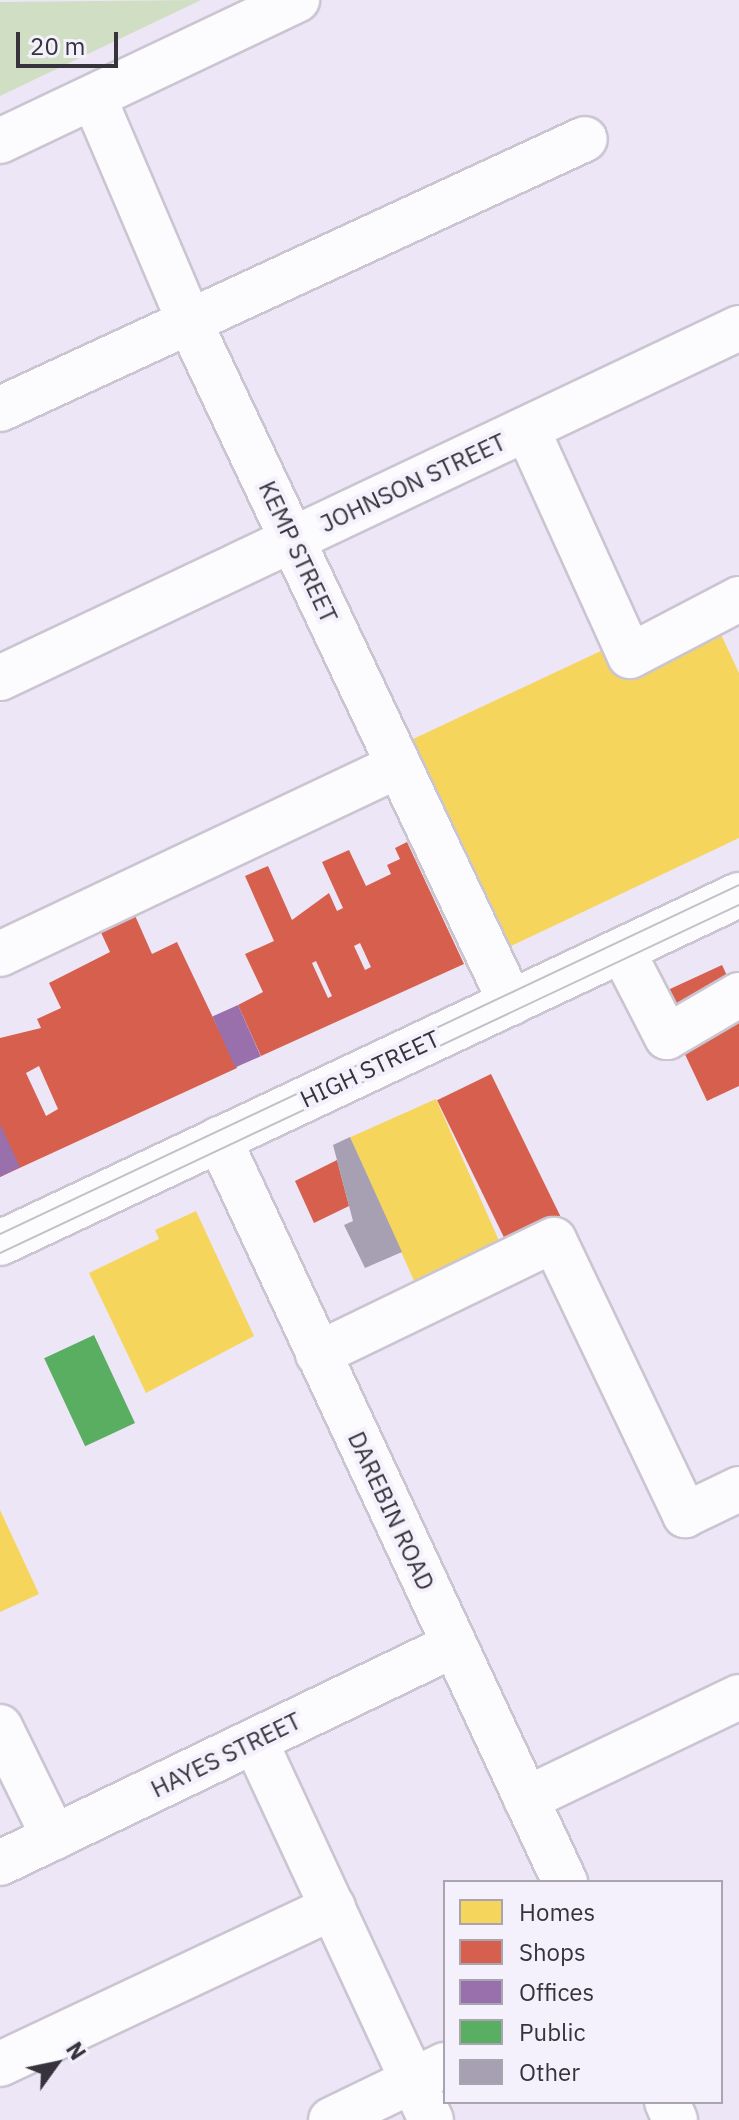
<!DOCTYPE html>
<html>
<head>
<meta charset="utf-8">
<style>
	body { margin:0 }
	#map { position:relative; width:739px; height:2120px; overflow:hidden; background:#ece6f6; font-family:"IBM Plex Sans",sans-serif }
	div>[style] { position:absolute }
	.green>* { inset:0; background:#d0dec3 }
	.homes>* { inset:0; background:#f6d55c; transform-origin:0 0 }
	.shops>* { inset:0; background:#d6604d; transform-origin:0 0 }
	.offices>* { inset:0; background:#9970ab; transform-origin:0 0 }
	.public>* { inset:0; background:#5aae61; transform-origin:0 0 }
	.building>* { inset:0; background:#a79fb2 }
	.roads { filter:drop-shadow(2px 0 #cac5d1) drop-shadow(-2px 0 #cac5d1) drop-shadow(0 2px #cac5d1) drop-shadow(0 -2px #cac5d1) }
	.minor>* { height:44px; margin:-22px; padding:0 22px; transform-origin:22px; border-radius:22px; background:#fcfbfe }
	.major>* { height:44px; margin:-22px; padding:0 22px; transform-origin:22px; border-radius:22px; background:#fcfbfe }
	.tram>* { height:2px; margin:-1px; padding:0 1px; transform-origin:1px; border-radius:1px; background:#c2c1c4 }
	span { translate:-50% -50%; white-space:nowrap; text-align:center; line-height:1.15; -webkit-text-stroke:8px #f5f1fc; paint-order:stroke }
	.street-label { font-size:24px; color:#36333d }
	.legend { position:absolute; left:443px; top:1880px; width:280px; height:224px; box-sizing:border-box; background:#f5f1fc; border:2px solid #a9a5b0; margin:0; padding:10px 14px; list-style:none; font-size:24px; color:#36333d }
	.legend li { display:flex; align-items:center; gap:16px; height:40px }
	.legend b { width:40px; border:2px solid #a9a5b0 }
	.north { position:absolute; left:16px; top:2024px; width:80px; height:80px; -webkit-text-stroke:6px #f5f1fc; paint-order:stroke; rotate:57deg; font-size:22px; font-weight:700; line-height:32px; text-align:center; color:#36333d }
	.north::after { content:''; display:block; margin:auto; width:28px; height:36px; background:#36333d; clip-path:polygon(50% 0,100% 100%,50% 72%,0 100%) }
	.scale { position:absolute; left:16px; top:32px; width:102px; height:36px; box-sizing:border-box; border:4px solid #36333d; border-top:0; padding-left:10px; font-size:24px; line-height:28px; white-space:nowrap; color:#36333d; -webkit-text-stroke:6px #f5f1fc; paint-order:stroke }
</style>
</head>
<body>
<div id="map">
	<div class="green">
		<div style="clip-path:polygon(201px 0,0 96px,0 2px)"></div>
	</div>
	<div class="homes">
		<div style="clip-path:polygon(716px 624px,739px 673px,739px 838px,511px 946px,413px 739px,618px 643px)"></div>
		<div style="left:436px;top:1099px;width:169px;height:94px;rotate:66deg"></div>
		<div style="clip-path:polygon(196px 1211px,254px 1336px,146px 1393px,89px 1273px,159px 1239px,155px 1230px)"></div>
		<div style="clip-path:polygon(0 1510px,39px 1594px,0 1612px)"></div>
	</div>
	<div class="shops">
		<div style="clip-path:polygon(evenodd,407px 842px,464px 964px,261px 1056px,238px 1005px,263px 992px,245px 954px,274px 941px,245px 876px,268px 866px,292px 920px,329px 893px,337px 911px,343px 908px,322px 862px,349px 850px,366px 886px,391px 874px,387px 865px,400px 859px,395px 848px,407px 842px,360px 943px,371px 967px,365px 970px,354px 946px,360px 943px,407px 842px,316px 961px,332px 996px,328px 998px,312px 963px,316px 961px)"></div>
		<div style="clip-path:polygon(evenodd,133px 911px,152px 954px,177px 942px,237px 1068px,0 1177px,0 1038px,41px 1028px,37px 1019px,61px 1008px,49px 983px,110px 952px,98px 926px,133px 911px,39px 1066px,58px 1109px,46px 1116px,26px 1073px,39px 1066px)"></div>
		<div style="clip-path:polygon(722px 965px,739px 1001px,739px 1086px,707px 1101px,657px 995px)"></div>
		<div style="left:491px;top:1074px;width:170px;height:60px;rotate:64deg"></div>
		<div style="clip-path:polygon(337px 1160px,349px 1206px,314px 1223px,295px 1181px)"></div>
	</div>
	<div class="offices">
		<div style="left:238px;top:1005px;width:56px;height:28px;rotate:66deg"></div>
		<div style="clip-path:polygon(0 1124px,20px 1167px,0 1177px)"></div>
	</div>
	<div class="public">
		<div style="left:94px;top:1335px;width:97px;height:55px;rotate:65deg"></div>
	</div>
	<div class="building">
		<div style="clip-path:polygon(350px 1137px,402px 1252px,365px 1268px,344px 1225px,353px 1221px,333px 1145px)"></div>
	</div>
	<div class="roads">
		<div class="minor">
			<div style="left:94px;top:98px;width:242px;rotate:66.9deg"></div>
			<div style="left:189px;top:321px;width:754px;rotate:64.73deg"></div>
			<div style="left:0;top:141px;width:329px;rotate:-25.4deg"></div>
			<div style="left:0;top:409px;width:644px;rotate:-24.78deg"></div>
			<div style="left:527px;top:429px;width:249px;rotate:65.6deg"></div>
			<div style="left:630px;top:656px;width:123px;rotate:-27.6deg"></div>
			<div style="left:0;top:678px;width:818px;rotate:-25.34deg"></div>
			<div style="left:622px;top:950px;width:98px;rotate:62.7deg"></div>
			<div style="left:667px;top:1037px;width:83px;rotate:-30.3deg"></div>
			<div style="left:0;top:954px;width:441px;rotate:-25.3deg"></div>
			<div style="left:318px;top:1354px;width:262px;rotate:-25.8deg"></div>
			<div style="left:554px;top:1240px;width:305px;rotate:64.5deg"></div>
			<div style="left:685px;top:1515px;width:60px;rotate:-25.7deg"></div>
			<div style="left:0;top:1727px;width:123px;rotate:63.9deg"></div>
			<div style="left:255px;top:1741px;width:418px;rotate:65.1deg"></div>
			<div style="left:526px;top:1799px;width:236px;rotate:-25.6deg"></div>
			<div style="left:0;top:1863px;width:501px;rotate:-25.65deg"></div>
			<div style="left:0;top:2064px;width:368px;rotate:-25.2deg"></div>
			<div style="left:331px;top:2120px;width:127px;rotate:-25.8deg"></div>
		</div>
		<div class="major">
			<div style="left:219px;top:1139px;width:820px;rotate:65.03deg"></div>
			<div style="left:0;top:1243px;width:817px;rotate:-25.22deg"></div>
			<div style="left:667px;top:2102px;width:20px;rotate:66deg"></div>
		</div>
	</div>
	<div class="tram">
		<div style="left:0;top:1234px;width:817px;rotate:-25.28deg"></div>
		<div style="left:0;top:1253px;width:817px;rotate:-25.22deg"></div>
	</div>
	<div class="street-label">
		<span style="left:413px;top:483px;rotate:-25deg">JOHNSON STREET</span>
		<span style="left:298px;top:552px;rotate:65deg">KEMP STREET</span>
		<span style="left:370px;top:1069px;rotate:-25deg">HIGH STREET</span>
		<span style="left:391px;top:1511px;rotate:65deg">DAREBIN ROAD</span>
		<span style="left:226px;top:1755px;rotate:-26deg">HAYES STREET</span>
	</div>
	<ul class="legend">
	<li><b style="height:22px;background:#f6d55c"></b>Homes</li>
	<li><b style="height:22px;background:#d6604d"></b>Shops</li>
	<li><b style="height:22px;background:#9970ab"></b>Offices</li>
	<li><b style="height:22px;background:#5aae61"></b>Public</li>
	<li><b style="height:22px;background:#a79fb2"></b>Other</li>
	</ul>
	<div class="north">N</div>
	<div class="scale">20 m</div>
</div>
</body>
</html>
